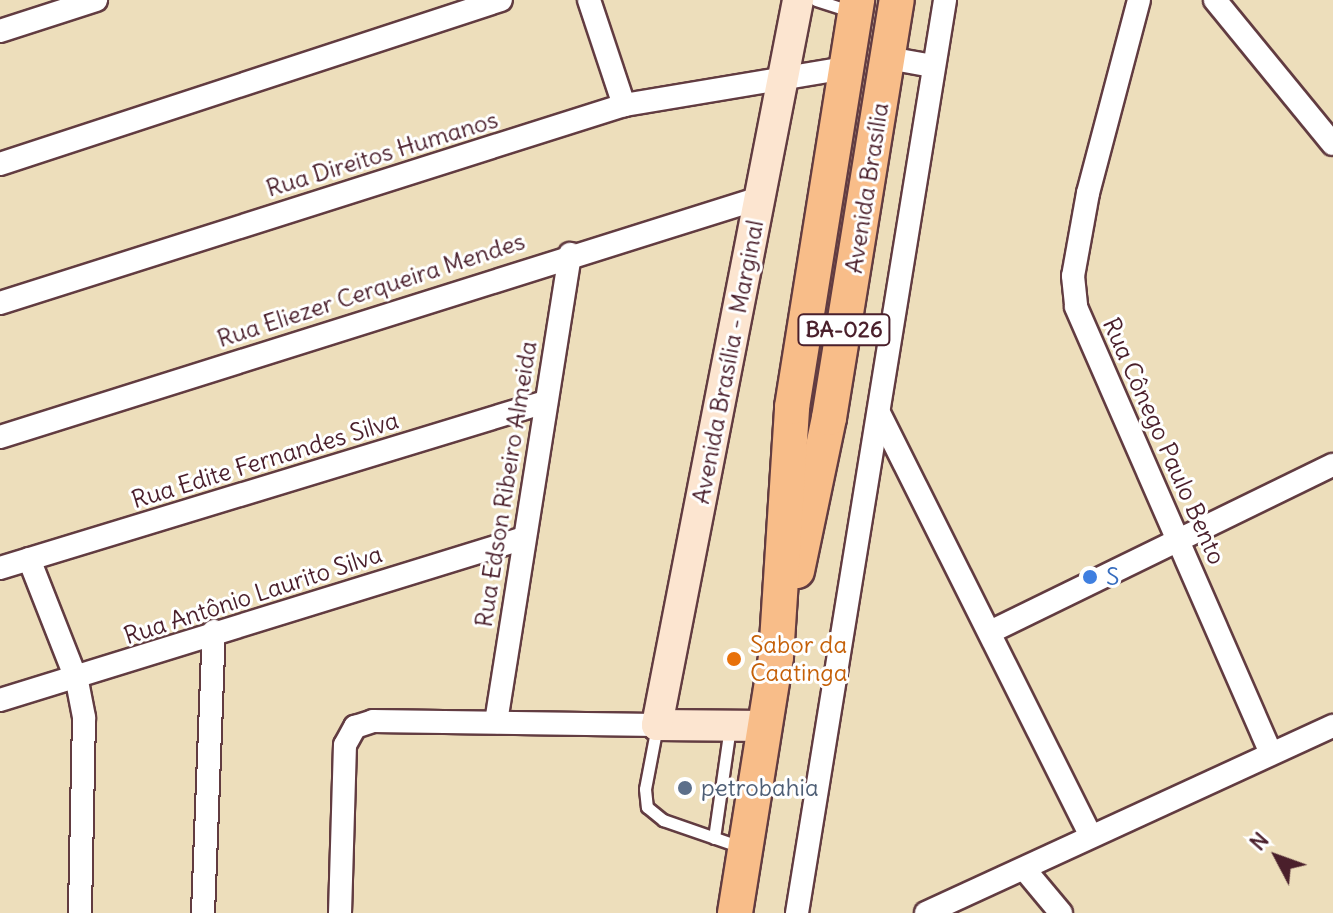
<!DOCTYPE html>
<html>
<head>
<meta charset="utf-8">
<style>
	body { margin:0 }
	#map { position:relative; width:1333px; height:913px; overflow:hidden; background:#eddebb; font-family:Delius,sans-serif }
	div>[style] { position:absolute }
	.roads { filter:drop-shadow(2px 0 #623c41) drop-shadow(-2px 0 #623c41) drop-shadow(0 2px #623c41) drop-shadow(0 -2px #623c41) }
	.lane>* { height:11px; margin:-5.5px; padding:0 5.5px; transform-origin:5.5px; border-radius:5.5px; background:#fff }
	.street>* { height:22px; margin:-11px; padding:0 11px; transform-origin:11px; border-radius:11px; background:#fff }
	.secondary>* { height:30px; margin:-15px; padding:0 15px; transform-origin:15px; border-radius:15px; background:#fce5d0 }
	.primary>* { height:34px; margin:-17px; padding:0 17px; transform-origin:17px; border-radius:17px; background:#f8bd89 }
	.dots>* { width:22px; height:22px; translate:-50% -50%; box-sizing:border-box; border:4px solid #fff; border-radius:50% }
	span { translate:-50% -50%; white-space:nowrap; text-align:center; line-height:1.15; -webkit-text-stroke:6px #fff; paint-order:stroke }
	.shield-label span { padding:2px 6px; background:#fff; border:2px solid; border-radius:6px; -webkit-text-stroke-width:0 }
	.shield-label { font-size:22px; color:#4a1f2b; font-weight:700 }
	.street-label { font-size:24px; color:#4a1f2b }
	.shop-label { font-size:24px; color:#366cbe }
	.left { translate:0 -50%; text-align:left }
	.food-label { font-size:24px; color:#c56008 }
	.service-label { font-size:24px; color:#4e5e75 }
	.north { position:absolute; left:1237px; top:817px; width:80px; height:80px; -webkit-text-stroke:6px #fff; paint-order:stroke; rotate:311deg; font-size:22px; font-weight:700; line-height:32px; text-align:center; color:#4a1f2b }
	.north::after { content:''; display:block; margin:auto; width:28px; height:36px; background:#4a1f2b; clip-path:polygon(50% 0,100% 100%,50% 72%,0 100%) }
</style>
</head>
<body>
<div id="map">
	<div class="roads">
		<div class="lane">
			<div style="left:816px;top:0;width:36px;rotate:18deg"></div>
			<div style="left:657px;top:726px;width:64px;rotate:100.8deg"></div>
			<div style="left:645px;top:789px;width:18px;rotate:84deg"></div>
			<div style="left:647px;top:807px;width:21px;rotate:39deg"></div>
			<div style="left:663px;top:820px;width:83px;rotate:19.1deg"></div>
			<div style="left:714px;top:838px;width:112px;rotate:-81.8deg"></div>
		</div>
		<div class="street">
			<div style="left:589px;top:0;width:111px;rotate:71.6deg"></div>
			<div style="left:1139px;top:0;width:200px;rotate:104.8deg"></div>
			<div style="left:1088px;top:193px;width:84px;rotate:100.2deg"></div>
			<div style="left:1073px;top:276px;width:31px;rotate:84deg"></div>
			<div style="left:1076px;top:307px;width:487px;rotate:66.4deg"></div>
			<div style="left:1215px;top:0;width:186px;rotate:50.7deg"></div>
			<div style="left:0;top:31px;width:101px;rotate:-17.9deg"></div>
			<div style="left:888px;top:58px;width:46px;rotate:10.1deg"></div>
			<div style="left:0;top:164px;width:527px;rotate:-18.13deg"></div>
			<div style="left:0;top:303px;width:655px;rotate:-17.6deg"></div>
			<div style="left:624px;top:105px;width:225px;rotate:-9.5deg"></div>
			<div style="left:879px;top:413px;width:472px;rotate:63.4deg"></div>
			<div style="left:0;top:437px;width:797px;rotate:-17.46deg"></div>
			<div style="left:29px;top:559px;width:131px;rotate:68.5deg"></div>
			<div style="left:77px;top:681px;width:38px;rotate:79deg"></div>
			<div style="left:84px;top:718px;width:195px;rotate:91.2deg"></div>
			<div style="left:0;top:568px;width:570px;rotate:-16.94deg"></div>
			<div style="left:990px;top:632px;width:381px;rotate:-26deg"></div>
			<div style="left:0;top:700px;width:545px;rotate:-17.17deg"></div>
			<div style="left:496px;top:722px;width:474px;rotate:-81deg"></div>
			<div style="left:1025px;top:870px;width:56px;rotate:50.1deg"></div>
			<div style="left:203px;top:913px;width:282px;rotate:-87.8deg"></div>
			<div style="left:340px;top:913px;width:168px;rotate:-88.3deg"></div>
			<div style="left:345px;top:745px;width:21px;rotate:-61deg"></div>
			<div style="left:355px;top:727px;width:19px;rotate:-18deg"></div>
			<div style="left:373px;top:721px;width:284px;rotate:0.8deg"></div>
			<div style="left:797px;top:913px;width:925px;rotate:-80.79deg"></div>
			<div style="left:926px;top:913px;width:448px;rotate:-24.7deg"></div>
		</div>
		<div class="secondary">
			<div style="left:766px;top:726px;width:109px;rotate:-179.5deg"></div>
			<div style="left:657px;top:725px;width:739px;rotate:-78.99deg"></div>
		</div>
		<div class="primary">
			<div style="left:797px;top:571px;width:156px;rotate:-78.2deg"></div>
			<div style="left:829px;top:418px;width:423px;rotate:-80.8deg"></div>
			<div style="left:735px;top:913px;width:259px;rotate:-80.9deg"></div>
			<div style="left:776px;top:657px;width:251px;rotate:-86.3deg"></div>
			<div style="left:792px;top:407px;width:412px;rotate:-80.9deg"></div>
		</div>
	</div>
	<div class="dots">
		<div style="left:1090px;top:577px;background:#3f7fe0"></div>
		<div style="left:734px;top:659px;background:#e8710a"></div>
		<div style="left:685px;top:788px;background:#5c6f8a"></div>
	</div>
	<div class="shield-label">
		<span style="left:844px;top:330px">BA-026</span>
	</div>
	<div class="street-label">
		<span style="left:382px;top:154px;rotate:-17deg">Rua Direitos Humanos</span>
		<span style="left:867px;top:188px;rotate:-81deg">Avenida Brasília</span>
		<span style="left:371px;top:290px;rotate:-18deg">Rua Eliezer Cerqueira Mendes</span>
		<span style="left:728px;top:362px;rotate:-79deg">Avenida Brasília - Marginal</span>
		<span style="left:1164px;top:441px;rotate:66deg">Rua Cônego Paulo Bento</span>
		<span style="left:265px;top:460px;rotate:-17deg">Rua Edite Fernandes Silva</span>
		<span style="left:506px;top:484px;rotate:-81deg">Rua Edson Ribeiro Almeida</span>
		<span style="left:253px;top:595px;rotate:-18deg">Rua Antônio Laurito Silva</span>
	</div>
	<div class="shop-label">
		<span class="left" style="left:1106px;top:577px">S</span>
	</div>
	<div class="food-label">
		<span class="left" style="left:750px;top:659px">Sabor da<br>Caatinga</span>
	</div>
	<div class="service-label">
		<span class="left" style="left:701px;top:788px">petrobahia</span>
	</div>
	<div class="north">N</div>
</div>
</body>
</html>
